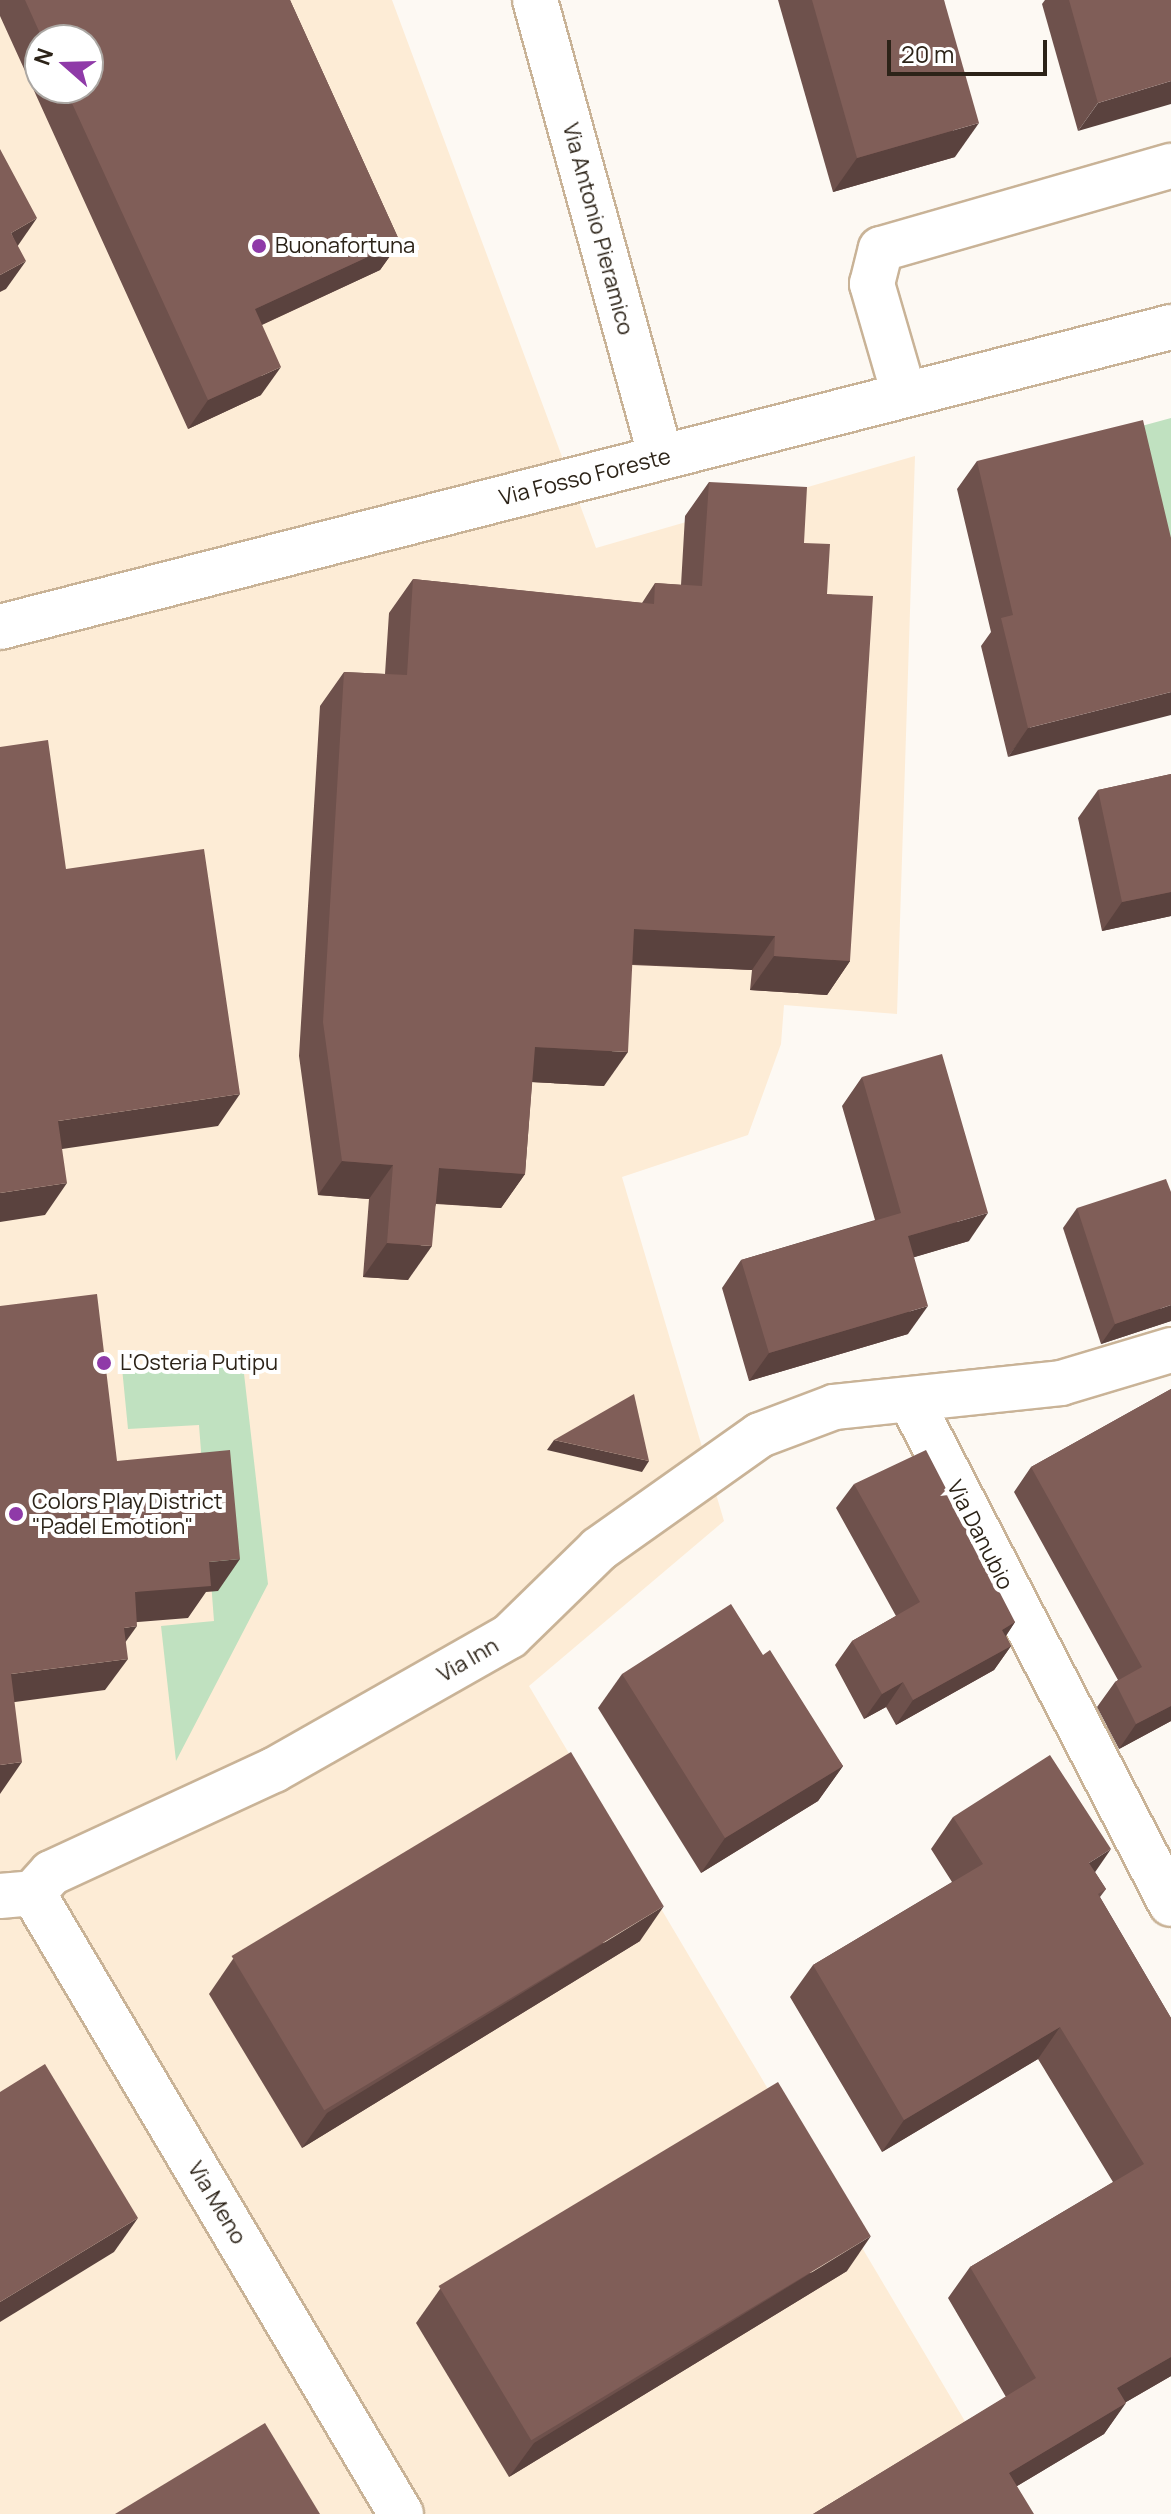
<!DOCTYPE html>
<html>
<head>
<meta charset="utf-8">
<style>
	body { margin:0 }
	#map { position:relative; width:1171px; height:2514px; overflow:hidden; background:#fdf9f3; font-family:Manrope,sans-serif }
	div>[style] { position:absolute }
	.built>* { inset:0; background:#fdecd6 }
	.green>* { inset:0; background:#c0e1c0 }
	.roads { filter:drop-shadow(2px 0 #c9b397) drop-shadow(-2px 0 #c9b397) drop-shadow(0 2px #c9b397) drop-shadow(0 -2px #c9b397) }
	.street>* { height:44px; margin:-22px; padding:0 22px; transform-origin:22px; border-radius:22px; background:#fff }
	.primary>* { height:44px; margin:-22px; padding:0 22px; transform-origin:22px; border-radius:22px; background:#fff }
	.wall>* { inset:0; background:#6e514c }
	.shaded-wall>* { inset:0; background:#5a423e }
	.building>* { inset:0; background:#805e58; transform-origin:0 0 }
	.dots>* { width:22px; height:22px; translate:-50% -50%; box-sizing:border-box; border:4px solid #fff; border-radius:50% }
	span { translate:-50% -50%; white-space:nowrap; text-align:center; line-height:1.15; -webkit-text-stroke:8px #fff; paint-order:stroke }
	.street-label { font-size:22px; color:#2c2318 }
	.poi-label { font-size:22px; color:#2c2318 }
	.left { translate:0 -50%; text-align:left }
	.north { position:absolute; left:24px; top:24px; width:80px; height:80px; box-sizing:border-box; background:#fff; border:2px solid #aba7a3; border-radius:50%; rotate:290deg; font-size:22px; font-weight:700; line-height:32px; text-align:center; color:#2c2318 }
	.north::after { content:''; display:block; margin:auto; width:28px; height:36px; background:#8f3aa8; clip-path:polygon(50% 0,100% 100%,50% 72%,0 100%) }
	.scale { position:absolute; left:887px; top:40px; width:160px; height:36px; box-sizing:border-box; border:4px solid #2c2318; border-top:0; padding-left:10px; font-size:24px; line-height:28px; white-space:nowrap; color:#2c2318; -webkit-text-stroke:6px #fff; paint-order:stroke }
</style>
</head>
<body>
<div id="map">
	<div class="built">
		<div style="clip-path:polygon(evenodd,0 0,392px 0,596px 548px,915px 456px,897px 1014px,784px 1005px,781px 1044px,748px 1135px,622px 1177px,724px 1521px,529px 1686px,1020px 2514px,0 2514px,0 0,40px 40px,88px 40px,88px 88px,40px 88px,40px 40px)"></div>
	</div>
	<div class="green">
		<div style="clip-path:polygon(1171px 418px,1171px 555px,1138px 427px)"></div>
		<div style="clip-path:polygon(242px 1356px,268px 1584px,176px 1761px,161px 1626px,214px 1621px,199px 1425px,128px 1429px,122px 1368px)"></div>
	</div>
	<div class="roads">
		<div class="street">
			<div style="left:535px;top:0;width:474px;rotate:74.6deg"></div>
			<div style="left:904px;top:394px;width:115px;rotate:-106.2deg"></div>
			<div style="left:872px;top:284px;width:36px;rotate:-76deg"></div>
			<div style="left:881px;top:249px;width:302px;rotate:-16deg"></div>
			<div style="left:911px;top:1401px;width:566px;rotate:62.67deg"></div>
			<div style="left:33px;top:1893px;width:722px;rotate:59.35deg"></div>
			<div style="left:0;top:1896px;width:33px;rotate:-5deg"></div>
			<div style="left:33px;top:1893px;width:27px;rotate:-48deg"></div>
			<div style="left:51px;top:1873px;width:246px;rotate:-24.8deg"></div>
			<div style="left:274px;top:1770px;width:271px;rotate:-29.6deg"></div>
			<div style="left:510px;top:1636px;width:124px;rotate:-44.3deg"></div>
			<div style="left:599px;top:1549px;width:197px;rotate:-35.3deg"></div>
			<div style="left:760px;top:1435px;width:79px;rotate:-20.7deg"></div>
			<div style="left:834px;top:1407px;width:228px;rotate:-6deg"></div>
			<div style="left:1061px;top:1383px;width:115px;rotate:-16.7deg"></div>
		</div>
		<div class="primary">
			<div style="left:0;top:627px;width:1209px;rotate:-14.37deg"></div>
		</div>
	</div>
	<div class="wall">
		<div style="clip-path:polygon(evenodd,0 0,290px 0,400px 242px,380px 270px,262px 325px,261px 395px,188px 429px,0 16px,0 0,40px 40px,88px 40px,88px 88px,40px 88px,40px 40px)"></div>
		<div style="clip-path:polygon(778px 0,944px 0,955px 157px,833px 192px)"></div>
		<div style="clip-path:polygon(1045px 0,1171px 0,1078px 131px,1042px 4px)"></div>
		<div style="clip-path:polygon(977px 461px,1171px 538px,1008px 757px,981px 646px,991px 632px,957px 489px)"></div>
		<div style="clip-path:polygon(709px 482px,804px 543px,827px 594px,850px 961px,827px 995px,750px 990px,752px 970px,632px 965px,604px 1086px,532px 1082px,525px 1174px,501px 1208px,436px 1204px,408px 1280px,363px 1277px,369px 1199px,318px 1195px,299px 1056px,320px 706px,344px 672px,385px 674px,389px 613px,413px 579px,642px 603px,655px 583px,681px 585px,685px 516px)"></div>
		<div style="clip-path:polygon(1171px 774px,1171px 916px,1102px 931px,1078px 818px,1098px 790px)"></div>
		<div style="clip-path:polygon(862px 1077px,969px 1241px,914px 1257px,908px 1334px,749px 1381px,722px 1288px,741px 1260px,875px 1220px,842px 1106px)"></div>
		<div style="clip-path:polygon(1077px 1208px,1171px 1321px,1101px 1344px,1063px 1228px)"></div>
		<div style="clip-path:polygon(1171px 1389px,1171px 1721px,1119px 1749px,1097px 1707px,1115px 1682px,1118px 1680px,1014px 1492px,1031px 1467px)"></div>
		<div style="clip-path:polygon(854px 1484px,1015px 1622px,1006px 1636px,1011px 1646px,994px 1670px,896px 1725px,886px 1707px,864px 1719px,835px 1665px,852px 1641px,896px 1616px,836px 1508px)"></div>
		<div style="clip-path:polygon(763px 1655px,843px 1766px,818px 1801px,701px 1873px,598px 1708px,622px 1674px)"></div>
		<div style="clip-path:polygon(953px 1817px,1095px 1872px,1106px 1889px,1100px 1897px,1171px 2018px,1171px 2376px,1126px 2402px,1104px 2434px,1017px 2486px,813px 2514px,1006px 2397px,948px 2298px,970px 2267px,1113px 2182px,1038px 2059px,882px 2152px,790px 1997px,813px 1965px,952px 1882px,931px 1849px)"></div>
		<div style="clip-path:polygon(640px 1941px,302px 2148px,209px 1994px,233px 1959px)"></div>
		<div style="clip-path:polygon(847px 2271px,509px 2477px,416px 2323px,440px 2289px)"></div>
	</div>
	<div class="shaded-wall">
		<div style="clip-path:polygon(1171px 81px,1171px 104px,1078px 131px,1098px 103px)"></div>
		<div style="clip-path:polygon(979px 123px,955px 157px,833px 192px,857px 158px)"></div>
		<div style="clip-path:polygon(37px 218px,17px 247px,11px 233px)"></div>
		<div style="clip-path:polygon(400px 242px,380px 270px,235px 337px,255px 309px)"></div>
		<div style="clip-path:polygon(26px 261px,6px 289px,0 292px,0 275px)"></div>
		<div style="clip-path:polygon(281px 367px,261px 395px,188px 429px,208px 400px)"></div>
		<div style="clip-path:polygon(1171px 692px,1171px 715px,1008px 757px,1028px 728px)"></div>
		<div style="clip-path:polygon(1171px 892px,1171px 916px,1102px 931px,1122px 902px)"></div>
		<div style="clip-path:polygon(634px 929px,775px 936px,752px 970px,610px 963px)"></div>
		<div style="clip-path:polygon(774px 956px,850px 961px,827px 995px,750px 990px)"></div>
		<div style="clip-path:polygon(535px 1047px,628px 1052px,604px 1086px,511px 1081px)"></div>
		<div style="clip-path:polygon(240px 1094px,218px 1126px,35px 1153px,58px 1121px)"></div>
		<div style="clip-path:polygon(342px 1161px,393px 1165px,369px 1199px,318px 1195px)"></div>
		<div style="clip-path:polygon(439px 1168px,525px 1174px,501px 1208px,415px 1202px)"></div>
		<div style="clip-path:polygon(67px 1183px,45px 1215px,0 1222px,0 1193px)"></div>
		<div style="clip-path:polygon(988px 1213px,969px 1241px,888px 1265px,908px 1236px)"></div>
		<div style="clip-path:polygon(387px 1243px,432px 1246px,408px 1280px,363px 1277px)"></div>
		<div style="clip-path:polygon(1171px 1305px,1171px 1321px,1101px 1344px,1115px 1324px)"></div>
		<div style="clip-path:polygon(928px 1306px,908px 1334px,749px 1381px,769px 1353px)"></div>
		<div style="clip-path:polygon(554px 1440px,649px 1461px,642px 1472px,547px 1450px)"></div>
		<div style="clip-path:polygon(240px 1559px,218px 1591px,206px 1592px,188px 1618px,113px 1624px,135px 1592px,209px 1562px)"></div>
		<div style="clip-path:polygon(1015px 1622px,998px 1647px,1002px 1630px)"></div>
		<div style="clip-path:polygon(137px 1626px,114px 1658px,124px 1628px)"></div>
		<div style="clip-path:polygon(1011px 1646px,994px 1670px,896px 1725px,913px 1700px)"></div>
		<div style="clip-path:polygon(128px 1659px,105px 1690px,0 1704px,11px 1674px)"></div>
		<div style="clip-path:polygon(903px 1682px,886px 1707px,864px 1719px,882px 1694px)"></div>
		<div style="clip-path:polygon(1171px 1706px,1171px 1721px,1119px 1749px,1136px 1724px)"></div>
		<div style="clip-path:polygon(22px 1762px,0 1794px,0 1765px)"></div>
		<div style="clip-path:polygon(843px 1766px,818px 1801px,701px 1873px,725px 1838px)"></div>
		<div style="clip-path:polygon(1111px 1849px,1089px 1881px,1089px 1863px)"></div>
		<div style="clip-path:polygon(664px 1906px,640px 1941px,302px 2148px,327px 2113px)"></div>
		<div style="clip-path:polygon(1060px 2027px,1038px 2059px,882px 2152px,904px 2120px)"></div>
		<div style="clip-path:polygon(138px 2218px,114px 2252px,0 2322px,0 2302px)"></div>
		<div style="clip-path:polygon(871px 2236px,847px 2271px,509px 2477px,534px 2443px)"></div>
		<div style="clip-path:polygon(1171px 2357px,1171px 2376px,1095px 2420px,1117px 2388px)"></div>
		<div style="clip-path:polygon(1126px 2403px,1104px 2434px,987px 2504px,1009px 2473px)"></div>
	</div>
	<div class="building">
		<div style="clip-path:polygon(25px 0,290px 0,400px 242px,255px 309px,281px 367px,208px 400px,65px 88px,88px 88px,88px 40px,43px 40px)"></div>
		<div style="clip-path:polygon(812px 0,944px 0,979px 123px,857px 158px)"></div>
		<div style="clip-path:polygon(1069px 0,1171px 0,1171px 81px,1098px 103px)"></div>
		<div style="clip-path:polygon(0 149px,37px 218px,11px 233px,26px 261px,0 275px)"></div>
		<div style="clip-path:polygon(1143px 420px,1171px 538px,1171px 692px,1028px 728px,1001px 618px,1013px 615px,977px 461px)"></div>
		<div style="clip-path:polygon(709px 482px,807px 487px,804px 543px,830px 544px,827px 594px,873px 596px,850px 961px,774px 956px,775px 936px,634px 929px,628px 1052px,535px 1047px,525px 1174px,439px 1168px,432px 1246px,387px 1243px,393px 1165px,342px 1161px,323px 1022px,344px 672px,407px 675px,413px 579px,654px 604px,655px 583px,702px 586px)"></div>
		<div style="clip-path:polygon(48px 740px,66px 869px,204px 849px,240px 1094px,58px 1121px,67px 1183px,0 1193px,0 747px)"></div>
		<div style="clip-path:polygon(1171px 774px,1171px 892px,1122px 902px,1098px 790px)"></div>
		<div style="clip-path:polygon(942px 1054px,988px 1213px,908px 1236px,928px 1306px,769px 1353px,741px 1260px,901px 1213px,862px 1077px)"></div>
		<div style="clip-path:polygon(1166px 1179px,1171px 1192px,1171px 1305px,1115px 1324px,1077px 1208px)"></div>
		<div style="clip-path:polygon(97px 1294px,117px 1461px,230px 1450px,240px 1559px,209px 1562px,211px 1586px,135px 1592px,137px 1626px,124px 1628px,128px 1659px,11px 1674px,22px 1762px,0 1765px,0 1306px)"></div>
		<div style="clip-path:polygon(1171px 1389px,1171px 1706px,1136px 1724px,1115px 1682px,1142px 1667px,1031px 1467px)"></div>
		<div style="clip-path:polygon(634px 1394px,649px 1461px,554px 1440px)"></div>
		<div style="clip-path:polygon(926px 1450px,1015px 1622px,1002px 1630px,1011px 1646px,913px 1700px,903px 1682px,882px 1694px,852px 1641px,920px 1602px,854px 1484px)"></div>
		<div style="clip-path:polygon(731px 1604px,763px 1655px,770px 1650px,843px 1766px,725px 1838px,622px 1674px)"></div>
		<div style="left:571px;top:1752px;width:180px;height:396px;rotate:59deg"></div>
		<div style="clip-path:polygon(1050px 1755px,1111px 1849px,1089px 1863px,1106px 1889px,1098px 1894px,1171px 2018px,1171px 2357px,1117px 2388px,1126px 2403px,1009px 2473px,1034px 2514px,813px 2514px,1036px 2378px,970px 2267px,1144px 2164px,1060px 2027px,904px 2120px,813px 1965px,983px 1864px,953px 1817px)"></div>
		<div style="clip-path:polygon(45px 2064px,138px 2218px,0 2302px,0 2092px)"></div>
		<div style="left:778px;top:2082px;width:180px;height:396px;rotate:59deg"></div>
		<div style="clip-path:polygon(265px 2423px,320px 2514px,115px 2514px)"></div>
	</div>
	<div class="dots">
		<div style="left:259px;top:246px;background:#8f3aa8"></div>
		<div style="left:104px;top:1363px;background:#8f3aa8"></div>
		<div style="left:16px;top:1514px;background:#8f3aa8"></div>
	</div>
	<div class="street-label">
		<span style="left:598px;top:229px;rotate:75deg">Via Antonio Pieramico</span>
		<span style="left:585px;top:477px;rotate:-14deg">Via Fosso Foreste</span>
		<span style="left:980px;top:1535px;rotate:63deg">Via Danubio</span>
		<span style="left:468px;top:1660px;rotate:-30deg">Via Inn</span>
		<span style="left:217px;top:2203px;rotate:59deg">Via Meno</span>
	</div>
	<div class="poi-label">
		<span class="left" style="left:275px;top:246px">Buonafortuna</span>
		<span class="left" style="left:120px;top:1363px">L'Osteria Putipu</span>
		<span class="left" style="left:32px;top:1514px">Colors Play District<br>"Padel Emotion"</span>
	</div>
	<div class="north">N</div>
	<div class="scale">20 m</div>
</div>
</body>
</html>
